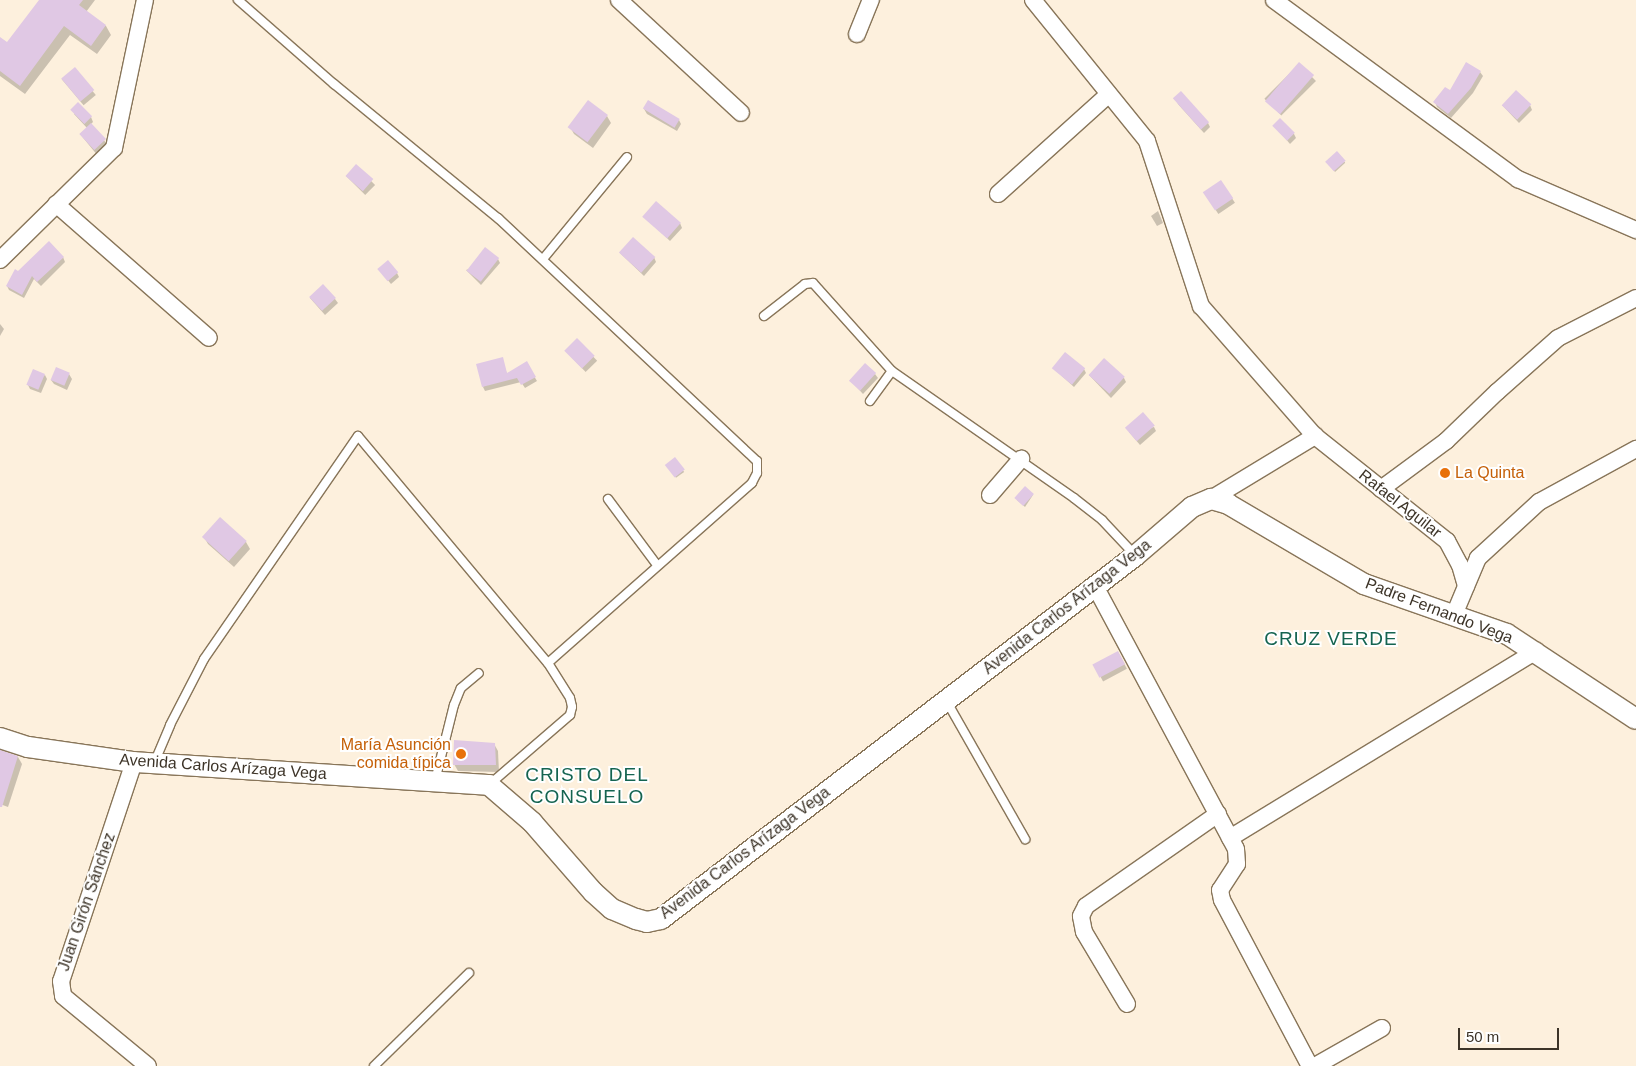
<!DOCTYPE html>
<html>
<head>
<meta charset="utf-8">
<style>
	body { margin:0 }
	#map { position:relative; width:1636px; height:1066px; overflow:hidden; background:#fdf0dd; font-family:Helvetica,sans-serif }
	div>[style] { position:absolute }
	.shadow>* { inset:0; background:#0003; transform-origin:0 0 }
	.building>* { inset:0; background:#e0c8e4; transform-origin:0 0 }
	.roads { filter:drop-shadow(1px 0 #887559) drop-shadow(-1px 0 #887559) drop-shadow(0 1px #887559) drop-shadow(0 -1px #887559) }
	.service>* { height:8px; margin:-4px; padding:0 4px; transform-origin:4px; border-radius:4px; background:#fff }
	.minor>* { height:16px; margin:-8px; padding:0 8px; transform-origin:8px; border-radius:8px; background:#fff }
	.tertiary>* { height:20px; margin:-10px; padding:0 10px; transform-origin:10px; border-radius:10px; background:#fff }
	.dots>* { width:14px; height:14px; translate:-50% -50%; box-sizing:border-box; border:2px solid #fff; border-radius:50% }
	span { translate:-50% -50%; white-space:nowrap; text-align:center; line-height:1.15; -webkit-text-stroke:4px #fff; paint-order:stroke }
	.food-label { font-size:16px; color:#c56008 }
	.left { translate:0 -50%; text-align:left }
	.right { translate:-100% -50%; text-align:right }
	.street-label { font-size:16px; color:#3d3428 }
	.quarter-label { font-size:19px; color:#156450; letter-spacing:1px }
	.scale { position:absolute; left:1458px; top:1028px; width:101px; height:22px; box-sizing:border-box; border:2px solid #3d3428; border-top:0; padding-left:6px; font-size:15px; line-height:18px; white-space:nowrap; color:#3d3428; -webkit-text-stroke:4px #fff; paint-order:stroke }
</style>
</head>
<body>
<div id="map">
	<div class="shadow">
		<div style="clip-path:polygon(40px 0,95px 0,86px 12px,106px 26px,111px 35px,97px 54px,70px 35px,25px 94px,0 76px,0 38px,8px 44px)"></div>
		<div style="left:1299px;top:64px;width:24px;height:49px;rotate:45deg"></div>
		<div style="left:74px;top:69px;width:34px;height:16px;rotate:50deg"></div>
		<div style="clip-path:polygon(1480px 72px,1483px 76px,1473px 93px,1451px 118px,1437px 107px,1435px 102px)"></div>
		<div style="clip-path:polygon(1177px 103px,1208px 123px,1210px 127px,1204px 133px)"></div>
		<div style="clip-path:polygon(78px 104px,91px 117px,93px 122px,91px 124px,107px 144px,98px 156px,80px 134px,87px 128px,74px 114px)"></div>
		<div style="clip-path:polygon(1502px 105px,1530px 105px,1532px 110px,1519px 123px)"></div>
		<div style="clip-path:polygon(644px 109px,679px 120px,681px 124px,677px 131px,647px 114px)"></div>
		<div style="clip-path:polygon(607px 116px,611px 123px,593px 148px,574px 134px,570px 127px)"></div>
		<div style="clip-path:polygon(1274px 125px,1294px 134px,1296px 138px,1290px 144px)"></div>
		<div style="clip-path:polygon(1345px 162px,1345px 163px,1335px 172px,1328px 163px)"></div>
		<div style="left:356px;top:166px;width:27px;height:14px;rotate:45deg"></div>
		<div style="left:1221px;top:182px;width:25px;height:20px;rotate:56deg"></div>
		<div style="clip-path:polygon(1158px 211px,1163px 223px,1157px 226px,1151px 216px)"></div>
		<div style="clip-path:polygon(644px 216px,680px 223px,682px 228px,670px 241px)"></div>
		<div style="clip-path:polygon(620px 253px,654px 257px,656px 262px,644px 276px)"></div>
		<div style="clip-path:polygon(63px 257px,65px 262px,41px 286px,34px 279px,24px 298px,9px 290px,7px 286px,18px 273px)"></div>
		<div style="clip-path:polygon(498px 259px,500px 263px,481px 285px,466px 270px)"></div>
		<div style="clip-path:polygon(382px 273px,397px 273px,399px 277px,391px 284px)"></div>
		<div style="clip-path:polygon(310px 298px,335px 299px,338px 303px,325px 315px)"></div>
		<div style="clip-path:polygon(0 324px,4px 329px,0 336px)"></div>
		<div style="left:577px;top:340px;width:29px;height:16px;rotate:46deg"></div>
		<div style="clip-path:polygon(502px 359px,507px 374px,526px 363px,537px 381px,525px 388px,521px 382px,485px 391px,483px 387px)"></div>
		<div style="clip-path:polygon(1053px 368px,1084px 369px,1086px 373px,1074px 387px)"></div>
		<div style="clip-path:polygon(69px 374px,72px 379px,67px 390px,54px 384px,51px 380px)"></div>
		<div style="clip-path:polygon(875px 374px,878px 378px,863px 394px,851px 381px)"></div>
		<div style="clip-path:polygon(45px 375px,47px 379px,41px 393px,30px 389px,28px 385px)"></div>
		<div style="clip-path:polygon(1089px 375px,1124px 378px,1126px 382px,1111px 398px)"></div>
		<div style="clip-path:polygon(1154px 427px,1156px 431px,1140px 445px,1129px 432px)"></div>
		<div style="left:675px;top:459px;width:16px;height:10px;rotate:55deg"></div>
		<div style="clip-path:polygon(1033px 495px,1025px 507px,1017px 500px)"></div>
		<div style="clip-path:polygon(204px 537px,246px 542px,250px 549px,234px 567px,208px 544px)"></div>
		<div style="left:1118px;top:652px;width:19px;height:27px;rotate:62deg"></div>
		<div style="clip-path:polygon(494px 744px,498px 751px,499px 772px,458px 771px,454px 764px)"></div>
		<div style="clip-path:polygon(0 750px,18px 757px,22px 764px,8px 807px,0 804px)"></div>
	</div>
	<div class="building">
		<div style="clip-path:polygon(39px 0,83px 0,79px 5px,106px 25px,91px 46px,64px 26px,20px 86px,0 71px,0 37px,7px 42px)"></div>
		<div style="left:1299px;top:62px;width:20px;height:52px;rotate:41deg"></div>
		<div style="clip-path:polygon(1466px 62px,1481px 71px,1471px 88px,1448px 114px,1433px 102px,1445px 87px,1450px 90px)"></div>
		<div style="left:75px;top:67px;width:30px;height:18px;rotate:50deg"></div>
		<div style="left:1516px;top:90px;width:21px;height:21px;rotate:43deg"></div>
		<div style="left:1181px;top:91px;width:42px;height:11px;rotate:48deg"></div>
		<div style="left:588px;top:100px;width:25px;height:34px;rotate:37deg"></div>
		<div style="left:648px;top:100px;width:37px;height:10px;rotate:31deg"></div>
		<div style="left:78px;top:102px;width:20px;height:11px;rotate:45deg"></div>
		<div style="left:1280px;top:118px;width:21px;height:11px;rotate:45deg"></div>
		<div style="left:91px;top:123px;width:22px;height:16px;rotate:47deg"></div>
		<div style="left:1337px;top:151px;width:13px;height:16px;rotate:48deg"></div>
		<div style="left:356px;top:164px;width:23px;height:16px;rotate:41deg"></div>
		<div style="left:1221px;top:180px;width:22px;height:22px;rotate:56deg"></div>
		<div style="left:656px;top:201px;width:33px;height:21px;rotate:41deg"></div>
		<div style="left:633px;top:237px;width:30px;height:21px;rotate:42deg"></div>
		<div style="clip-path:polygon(49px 241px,64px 257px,37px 282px,32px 276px,22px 295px,6px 286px,15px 269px,18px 271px)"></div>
		<div style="left:485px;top:247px;width:18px;height:30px;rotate:38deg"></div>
		<div style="left:388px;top:260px;width:16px;height:14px;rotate:50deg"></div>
		<div style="left:323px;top:284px;width:19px;height:19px;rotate:47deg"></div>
		<div style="left:577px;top:338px;width:25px;height:18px;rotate:45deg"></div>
		<div style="left:1065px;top:352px;width:26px;height:21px;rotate:39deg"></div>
		<div style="clip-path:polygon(503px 357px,507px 373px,527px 361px,536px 377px,521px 385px,517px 378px,482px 387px,476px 364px)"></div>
		<div style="left:1104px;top:358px;width:28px;height:23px;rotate:42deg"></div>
		<div style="left:865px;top:363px;width:15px;height:24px;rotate:42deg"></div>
		<div style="left:56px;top:367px;width:15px;height:14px;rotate:23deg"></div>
		<div style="left:33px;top:369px;width:13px;height:17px;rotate:23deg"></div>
		<div style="left:1143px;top:412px;width:18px;height:24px;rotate:49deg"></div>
		<div style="left:675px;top:457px;width:16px;height:13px;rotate:52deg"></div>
		<div style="left:1025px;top:486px;width:12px;height:16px;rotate:42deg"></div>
		<div style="left:220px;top:517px;width:36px;height:27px;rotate:42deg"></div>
		<div style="left:1118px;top:651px;width:15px;height:29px;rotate:62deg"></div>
		<div style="clip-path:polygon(454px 740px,495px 743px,496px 765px,453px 765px)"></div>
		<div style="clip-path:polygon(0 750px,18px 756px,2px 807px,0 807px)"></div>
	</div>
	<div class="roads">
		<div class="service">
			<div style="left:238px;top:0;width:128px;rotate:41.2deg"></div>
			<div style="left:334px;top:84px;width:212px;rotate:39.3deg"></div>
			<div style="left:498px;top:218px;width:355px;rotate:43.2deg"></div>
			<div style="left:757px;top:461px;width:12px;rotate:90deg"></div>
			<div style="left:757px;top:473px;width:11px;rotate:117deg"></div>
			<div style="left:752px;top:483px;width:272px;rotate:138.6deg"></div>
			<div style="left:548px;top:663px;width:41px;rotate:57.8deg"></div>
			<div style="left:570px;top:698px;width:9px;rotate:77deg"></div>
			<div style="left:572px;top:707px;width:8px;rotate:104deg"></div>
			<div style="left:570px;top:715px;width:106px;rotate:139.2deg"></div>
			<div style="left:543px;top:259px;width:132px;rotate:-50.5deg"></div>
			<div style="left:764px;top:316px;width:52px;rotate:-38deg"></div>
			<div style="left:805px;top:284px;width:8px;rotate:-7deg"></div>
			<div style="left:813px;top:283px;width:118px;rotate:48.1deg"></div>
			<div style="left:870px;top:401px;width:37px;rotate:-54deg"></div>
			<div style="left:892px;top:371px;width:222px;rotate:34.9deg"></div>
			<div style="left:1074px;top:498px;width:36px;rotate:38deg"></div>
			<div style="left:1102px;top:520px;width:47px;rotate:46.7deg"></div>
			<div style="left:608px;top:499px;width:82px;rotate:53.4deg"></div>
			<div style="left:947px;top:702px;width:158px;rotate:60.3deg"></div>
			<div style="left:155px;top:761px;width:39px;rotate:-67deg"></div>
			<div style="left:170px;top:725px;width:74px;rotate:-62.7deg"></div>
			<div style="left:204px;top:659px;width:271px;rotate:-55.4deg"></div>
			<div style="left:358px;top:436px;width:296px;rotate:50.1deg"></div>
			<div style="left:435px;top:781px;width:78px;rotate:-76deg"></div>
			<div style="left:454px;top:705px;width:18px;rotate:-68deg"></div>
			<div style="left:461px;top:688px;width:23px;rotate:-40deg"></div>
			<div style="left:374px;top:1066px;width:133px;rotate:-44.4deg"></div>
		</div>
		<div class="minor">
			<div style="left:619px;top:0;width:166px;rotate:42.8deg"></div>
			<div style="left:1033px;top:0;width:181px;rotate:51deg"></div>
			<div style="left:1147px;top:141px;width:174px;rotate:71.9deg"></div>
			<div style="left:1201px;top:306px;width:173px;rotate:48.8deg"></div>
			<div style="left:1315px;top:436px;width:169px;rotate:38.5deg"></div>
			<div style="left:1447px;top:541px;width:27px;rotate:62deg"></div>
			<div style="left:1460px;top:565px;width:22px;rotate:74deg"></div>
			<div style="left:1274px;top:0;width:303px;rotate:36.3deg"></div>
			<div style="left:1518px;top:179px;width:129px;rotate:23.4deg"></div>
			<div style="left:857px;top:34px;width:37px;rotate:-68deg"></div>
			<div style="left:998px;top:194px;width:149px;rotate:-42deg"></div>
			<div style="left:56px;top:204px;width:203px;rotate:41.2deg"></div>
			<div style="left:0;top:260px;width:160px;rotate:-44.5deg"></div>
			<div style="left:114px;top:148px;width:151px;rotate:-78.2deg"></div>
			<div style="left:1381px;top:489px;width:81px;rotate:-36.4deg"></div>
			<div style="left:1446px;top:441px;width:71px;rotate:-43.9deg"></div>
			<div style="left:1497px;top:392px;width:81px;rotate:-41.5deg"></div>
			<div style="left:1558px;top:338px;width:88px;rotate:-27.1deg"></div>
			<div style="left:990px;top:495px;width:48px;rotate:-49.3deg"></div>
			<div style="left:1211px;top:499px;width:122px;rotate:-31.2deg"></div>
			<div style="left:1095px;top:586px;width:298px;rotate:61.8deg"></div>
			<div style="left:1236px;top:849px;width:15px;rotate:86deg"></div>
			<div style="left:1237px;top:864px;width:31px;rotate:123deg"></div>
			<div style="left:1220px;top:890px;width:10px;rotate:79deg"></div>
			<div style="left:1222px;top:900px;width:188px;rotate:62.1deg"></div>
			<div style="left:1454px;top:615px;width:62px;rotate:-67.2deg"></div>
			<div style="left:1478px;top:558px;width:83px;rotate:-42.6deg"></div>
			<div style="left:1539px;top:502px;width:111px;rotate:-28.7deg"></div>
			<div style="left:134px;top:762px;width:231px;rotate:108.4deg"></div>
			<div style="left:61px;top:981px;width:15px;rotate:82deg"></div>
			<div style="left:63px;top:996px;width:110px;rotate:39.5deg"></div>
			<div style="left:1230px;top:838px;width:359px;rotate:-31.4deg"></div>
			<div style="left:1127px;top:1004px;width:84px;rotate:-120.8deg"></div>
			<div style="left:1084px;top:932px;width:16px;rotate:-101deg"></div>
			<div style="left:1081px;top:916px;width:11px;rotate:-63deg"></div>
			<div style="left:1086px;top:906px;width:161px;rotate:-34.9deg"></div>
			<div style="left:1315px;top:1066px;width:77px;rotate:-29.6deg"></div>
		</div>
		<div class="tertiary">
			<div style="left:0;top:738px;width:29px;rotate:18deg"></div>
			<div style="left:28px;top:747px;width:107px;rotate:8.1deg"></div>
			<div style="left:134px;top:762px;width:356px;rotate:3.7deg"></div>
			<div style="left:489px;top:785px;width:57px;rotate:40.7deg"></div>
			<div style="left:532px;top:822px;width:93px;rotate:48.9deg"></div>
			<div style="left:593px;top:892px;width:25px;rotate:42deg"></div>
			<div style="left:612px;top:909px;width:26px;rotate:23deg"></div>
			<div style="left:636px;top:919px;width:11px;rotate:15deg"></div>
			<div style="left:647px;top:922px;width:14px;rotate:-12deg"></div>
			<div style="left:661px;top:919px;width:597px;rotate:-37.45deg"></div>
			<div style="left:1135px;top:556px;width:75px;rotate:-40.7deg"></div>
			<div style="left:1192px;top:507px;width:21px;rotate:-23deg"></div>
			<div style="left:1211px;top:499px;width:18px;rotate:16deg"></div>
			<div style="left:1228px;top:504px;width:158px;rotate:30.5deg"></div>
			<div style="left:1364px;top:584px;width:151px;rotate:19.3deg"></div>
			<div style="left:1507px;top:634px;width:154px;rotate:33.4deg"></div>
		</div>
	</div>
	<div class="dots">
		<div style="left:1445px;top:473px;background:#e8710a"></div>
		<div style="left:461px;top:754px;background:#e8710a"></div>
	</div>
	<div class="food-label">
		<span class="left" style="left:1455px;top:473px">La Quinta</span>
		<span class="right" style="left:451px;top:754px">María Asunción<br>comida típica</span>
	</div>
	<div class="street-label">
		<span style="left:1400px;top:504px;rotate:38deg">Rafael Aguilar</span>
		<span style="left:1067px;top:607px;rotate:-38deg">Avenida Carlos Arízaga Vega</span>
		<span style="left:1439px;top:611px;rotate:21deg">Padre Fernando Vega</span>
		<span style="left:223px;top:767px;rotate:4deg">Avenida Carlos Arízaga Vega</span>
		<span style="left:745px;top:853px;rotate:-37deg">Avenida Carlos Arízaga Vega</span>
		<span style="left:87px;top:902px;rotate:-71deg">Juan Girón Sánchez</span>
	</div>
	<div class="quarter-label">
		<span style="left:1331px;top:639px">CRUZ VERDE</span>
		<span style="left:587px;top:786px">CRISTO DEL<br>CONSUELO</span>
	</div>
	<div class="scale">50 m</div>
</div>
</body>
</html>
